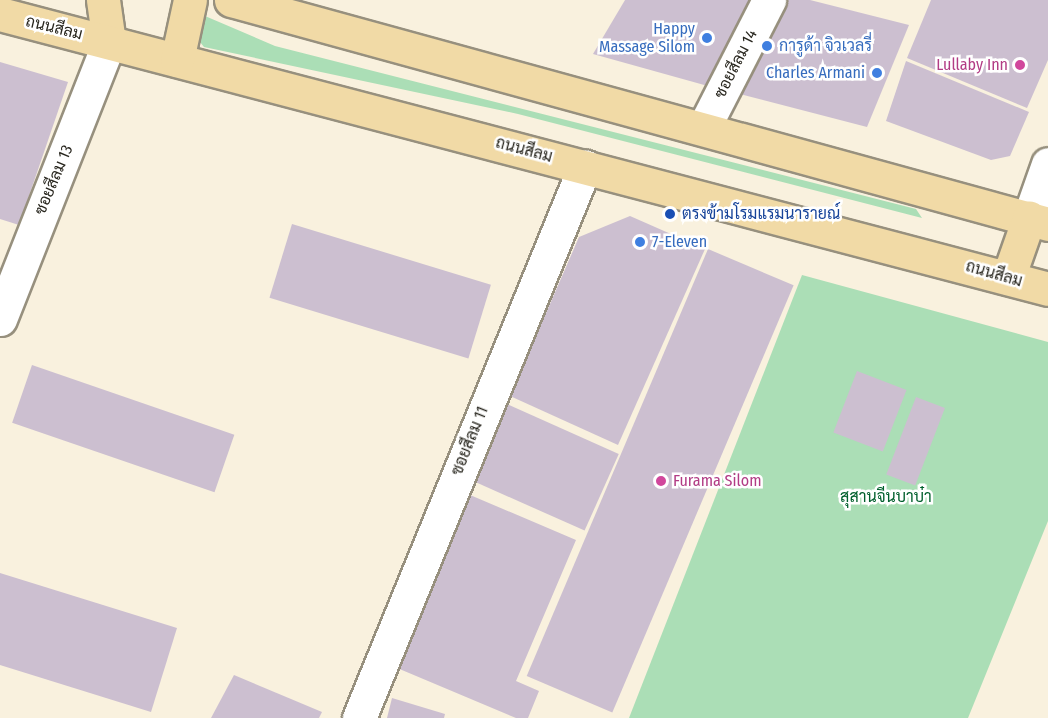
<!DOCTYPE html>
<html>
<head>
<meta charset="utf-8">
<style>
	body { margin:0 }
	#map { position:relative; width:1048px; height:718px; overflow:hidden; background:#f9f1de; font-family:"Fira Sans Condensed",Sarabun,sans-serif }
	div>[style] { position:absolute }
	.green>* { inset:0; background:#abdeb6 }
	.building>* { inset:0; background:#ccbfd0; transform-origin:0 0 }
	.roads { filter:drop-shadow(2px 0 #97907e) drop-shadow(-2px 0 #97907e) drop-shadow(0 2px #97907e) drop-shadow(0 -2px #97907e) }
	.minor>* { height:33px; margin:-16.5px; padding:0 16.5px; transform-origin:16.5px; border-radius:16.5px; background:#fff }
	.major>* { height:33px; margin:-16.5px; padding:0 16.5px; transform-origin:16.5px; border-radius:16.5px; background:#f1daa6 }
	.dots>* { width:16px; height:16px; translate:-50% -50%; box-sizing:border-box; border:3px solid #fff; border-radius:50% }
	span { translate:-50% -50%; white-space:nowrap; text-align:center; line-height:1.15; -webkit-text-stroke:5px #fff; paint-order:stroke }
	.street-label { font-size:16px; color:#28261e }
	.shop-label { font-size:16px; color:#366cbe }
	.right { translate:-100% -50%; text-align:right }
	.left { translate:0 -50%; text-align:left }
	.hotel-label { font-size:16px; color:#b23c85 }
	.transit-label { font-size:16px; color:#164399 }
	.park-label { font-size:16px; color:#005f2c }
</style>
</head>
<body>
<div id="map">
	<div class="green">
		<div style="clip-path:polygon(205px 16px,275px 46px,916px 209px,922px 218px,518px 114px,204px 47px,196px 37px,197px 24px)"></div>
		<div style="clip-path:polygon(802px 275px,1048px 342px,1048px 521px,968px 718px,629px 718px)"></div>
	</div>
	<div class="building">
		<div style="clip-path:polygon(625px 0,756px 0,715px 88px,593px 54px)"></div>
		<div style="clip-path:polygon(777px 0,810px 0,909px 25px,867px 127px,732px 92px)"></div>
		<div style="clip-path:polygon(931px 0,1048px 0,1048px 60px,1027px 108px,907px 58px)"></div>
		<div style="clip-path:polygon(906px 61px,1029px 112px,1010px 156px,991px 160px,886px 121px)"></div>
		<div style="clip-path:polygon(0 62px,68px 82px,19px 225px,0 219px)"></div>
		<div style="clip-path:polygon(630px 216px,705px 249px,618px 445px,510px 396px,579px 237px)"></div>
		<div style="left:292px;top:224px;width:208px;height:77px;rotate:17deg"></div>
		<div style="left:708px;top:249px;width:93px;height:464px;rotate:23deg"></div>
		<div style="left:32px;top:365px;width:214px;height:61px;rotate:19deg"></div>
		<div style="left:857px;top:371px;width:53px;height:66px;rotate:21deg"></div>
		<div style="left:916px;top:397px;width:31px;height:83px;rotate:21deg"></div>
		<div style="left:500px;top:401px;width:130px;height:84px;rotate:24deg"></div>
		<div style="clip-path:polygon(463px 492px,576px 540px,516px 681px,539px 691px,528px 718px,516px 718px,390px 665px)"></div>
		<div style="clip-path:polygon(0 573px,177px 628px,151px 712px,0 665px)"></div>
		<div style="clip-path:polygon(234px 675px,322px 712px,319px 718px,211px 718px)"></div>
		<div style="clip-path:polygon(392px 698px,445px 714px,444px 718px,387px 718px)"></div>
	</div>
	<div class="roads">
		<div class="minor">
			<div style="left:704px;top:127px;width:143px;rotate:-62.9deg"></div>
			<div style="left:1029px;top:218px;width:57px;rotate:-70.6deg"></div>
			<div style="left:0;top:319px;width:298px;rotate:-68.5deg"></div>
			<div style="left:359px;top:718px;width:596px;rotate:-67.73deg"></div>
		</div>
		<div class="major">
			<div style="left:103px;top:0;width:42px;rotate:81.9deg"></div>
			<div style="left:231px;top:0;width:847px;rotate:15.33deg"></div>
			<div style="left:0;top:14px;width:1083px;rotate:14.7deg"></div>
			<div style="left:177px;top:60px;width:61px;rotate:-77.8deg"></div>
			<div style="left:1008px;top:278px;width:64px;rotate:-70.7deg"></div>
		</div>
	</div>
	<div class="dots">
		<div style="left:707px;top:38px;background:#3f7fe0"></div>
		<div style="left:767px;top:46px;background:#3f7fe0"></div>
		<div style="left:1020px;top:65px;background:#d1479c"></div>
		<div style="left:877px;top:73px;background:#3f7fe0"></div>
		<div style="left:670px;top:214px;background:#1a4fb4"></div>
		<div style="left:640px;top:242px;background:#3f7fe0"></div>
		<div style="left:661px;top:481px;background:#d1479c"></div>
	</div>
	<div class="street-label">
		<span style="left:54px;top:28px;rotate:14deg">ถนนสีลม</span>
		<span style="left:736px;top:64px;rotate:-63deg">ซอยสีลม 14</span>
		<span style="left:524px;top:150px;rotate:15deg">ถนนสีลม</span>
		<span style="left:54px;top:180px;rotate:-67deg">ซอยสีลม 13</span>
		<span style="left:994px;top:274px;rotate:16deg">ถนนสีลม</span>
		<span style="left:470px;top:441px;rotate:-68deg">ซอยสีลม 11</span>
	</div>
	<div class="shop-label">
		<span class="right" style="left:695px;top:38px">Happy<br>Massage Silom</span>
		<span class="left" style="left:779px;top:46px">การูด้า จิวเวลรี่</span>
		<span class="right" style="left:865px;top:73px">Charles Armani</span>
		<span class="left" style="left:652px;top:242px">7-Eleven</span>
	</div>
	<div class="hotel-label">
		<span class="right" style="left:1008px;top:65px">Lullaby Inn</span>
		<span class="left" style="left:673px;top:481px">Furama Silom</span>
	</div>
	<div class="transit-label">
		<span class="left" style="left:682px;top:214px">ตรงข้ามโรมแรมนารายณ์</span>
	</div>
	<div class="park-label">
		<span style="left:886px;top:497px">สุสานจีนบาบ๋า</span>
	</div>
</div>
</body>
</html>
